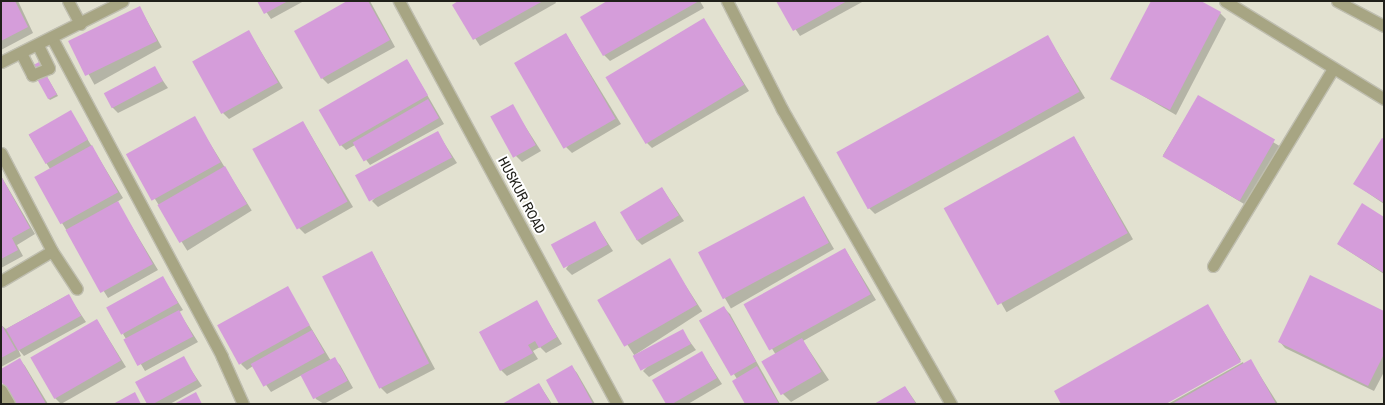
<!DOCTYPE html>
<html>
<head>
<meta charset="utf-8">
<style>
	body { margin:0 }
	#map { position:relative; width:1385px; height:405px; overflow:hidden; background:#e2e1d0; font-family:"Archivo Narrow",sans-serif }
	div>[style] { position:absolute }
	.shadow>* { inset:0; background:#0003; transform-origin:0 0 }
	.building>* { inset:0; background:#d59dda; transform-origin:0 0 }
	.roads { filter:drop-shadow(1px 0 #bfbeaf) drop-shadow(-1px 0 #bfbeaf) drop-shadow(0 1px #bfbeaf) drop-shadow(0 -1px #bfbeaf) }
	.minor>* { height:11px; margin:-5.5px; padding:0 5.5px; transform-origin:5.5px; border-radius:5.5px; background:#a7a583 }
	span { translate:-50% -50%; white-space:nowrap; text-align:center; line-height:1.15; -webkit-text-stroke:4px #fff; paint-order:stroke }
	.street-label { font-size:14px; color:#20201a }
	.frame { position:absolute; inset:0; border:2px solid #20201a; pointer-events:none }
</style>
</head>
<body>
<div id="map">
	<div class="shadow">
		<div style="clip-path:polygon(1px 1px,18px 1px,33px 33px,1px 50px)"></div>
		<div style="clip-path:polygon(259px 1px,304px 1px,271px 19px)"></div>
		<div style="clip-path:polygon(349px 1px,370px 1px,395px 47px,328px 84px,322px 78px)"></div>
		<div style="clip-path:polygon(461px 1px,555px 1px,556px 3px,480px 46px,454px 5px)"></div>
		<div style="clip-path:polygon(610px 1px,700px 1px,704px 8px,610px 61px,604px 55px)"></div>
		<div style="clip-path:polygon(777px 1px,864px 1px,800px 36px)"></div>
		<div style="left:140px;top:8px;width:45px;height:77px;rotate:61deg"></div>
		<div style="clip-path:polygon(1220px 13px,1226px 19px,1176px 115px,1112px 78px)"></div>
		<div style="clip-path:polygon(704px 20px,749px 91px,652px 148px,646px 142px)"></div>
		<div style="clip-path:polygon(249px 32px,283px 88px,229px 119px,223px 113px)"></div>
		<div style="clip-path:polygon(566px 34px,621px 124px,572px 153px,566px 147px)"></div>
		<div style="clip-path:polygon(1048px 37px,1085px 98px,875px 214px,869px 208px)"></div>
		<div style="clip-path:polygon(407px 60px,444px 124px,370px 165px,355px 145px,346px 150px,340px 144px)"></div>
		<div style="clip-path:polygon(39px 63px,58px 96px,50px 100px,49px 99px)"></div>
		<div style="clip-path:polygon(154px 68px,168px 88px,118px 113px,112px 107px)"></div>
		<div style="left:1198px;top:97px;width:96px;height:68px;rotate:31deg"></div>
		<div style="clip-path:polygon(512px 106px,541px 151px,522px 162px,516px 156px)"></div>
		<div style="clip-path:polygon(71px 112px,123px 198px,117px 202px,158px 270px,108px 298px,62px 223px,50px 169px,29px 135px)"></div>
		<div style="left:194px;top:118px;width:109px;height:76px;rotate:58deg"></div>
		<div style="clip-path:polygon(303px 122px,353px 207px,305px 234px,299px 228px)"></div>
		<div style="clip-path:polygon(437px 132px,457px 163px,378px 207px,372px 201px)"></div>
		<div style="left:1074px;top:137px;width:118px;height:146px;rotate:60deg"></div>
		<div style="clip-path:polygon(1384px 141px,1384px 204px,1355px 184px)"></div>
		<div style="clip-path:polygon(1px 176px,35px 234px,17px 245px,23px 256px,1px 268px)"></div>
		<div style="clip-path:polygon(662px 188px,684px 221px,642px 245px,636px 239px)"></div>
		<div style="left:804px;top:197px;width:60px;height:119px;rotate:60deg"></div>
		<div style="clip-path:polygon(1384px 218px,1384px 274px,1338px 244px)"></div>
		<div style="clip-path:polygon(595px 223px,613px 251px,572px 275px,566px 269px)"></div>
		<div style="clip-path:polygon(845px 249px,876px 300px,803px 341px,829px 380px,791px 402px,783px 394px,776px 355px,745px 306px)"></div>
		<div style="clip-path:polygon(372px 252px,435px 369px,387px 394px,381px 388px)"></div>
		<div style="left:669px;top:260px;width:61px;height:81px;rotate:57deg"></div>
		<div style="clip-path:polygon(163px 278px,183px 310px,179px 312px,198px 342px,145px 371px,123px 334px)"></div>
		<div style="clip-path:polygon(287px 288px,331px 361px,334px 359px,340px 365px,353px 388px,324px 404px,316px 399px,302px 375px,271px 392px,253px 366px,247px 370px,241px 364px)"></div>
		<div style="clip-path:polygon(68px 295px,86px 322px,24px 356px,18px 349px,21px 356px,1px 367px,1px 325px,6px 329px)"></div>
		<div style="clip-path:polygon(536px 302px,562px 344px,546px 353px,540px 347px,533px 351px,538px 359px,507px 376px,501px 370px)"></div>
		<div style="clip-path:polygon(1208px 306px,1241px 360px,1163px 404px)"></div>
		<div style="clip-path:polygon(724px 308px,730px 314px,780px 404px,746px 404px,737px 379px,701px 321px)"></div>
		<div style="clip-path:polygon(1384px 312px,1384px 372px,1374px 391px,1285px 348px,1280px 342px)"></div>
		<div style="clip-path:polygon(97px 320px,126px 367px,61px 404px,55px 398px)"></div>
		<div style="clip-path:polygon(682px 331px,696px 350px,649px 377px,643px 371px)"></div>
		<div style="clip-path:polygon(702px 353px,722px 384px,688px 404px,668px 404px)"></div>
		<div style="clip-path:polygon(183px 358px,202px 386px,170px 404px,148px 404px)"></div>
		<div style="clip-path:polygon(20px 360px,25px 366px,48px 404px,16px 404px)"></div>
		<div style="clip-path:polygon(1251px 361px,1278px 404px,1168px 404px,1243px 362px,1244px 365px)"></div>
		<div style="clip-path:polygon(572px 367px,577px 373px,595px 404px,561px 404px)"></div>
		<div style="clip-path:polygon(539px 384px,552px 404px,505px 404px)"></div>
		<div style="clip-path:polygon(905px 387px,917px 404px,877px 404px)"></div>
	</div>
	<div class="building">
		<div style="clip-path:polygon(1px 1px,15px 1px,28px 27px,1px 41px)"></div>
		<div style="clip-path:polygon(257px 1px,288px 1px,264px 14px)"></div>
		<div style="clip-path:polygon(347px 1px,368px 1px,390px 40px,321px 79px,294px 31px)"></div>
		<div style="clip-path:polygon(458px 1px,543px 1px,473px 40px,452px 5px)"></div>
		<div style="clip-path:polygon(607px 1px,699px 1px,603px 56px,580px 17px)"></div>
		<div style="clip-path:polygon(776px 1px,847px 1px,793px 31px)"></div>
		<div style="clip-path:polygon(1151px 1px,1201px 1px,1221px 12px,1170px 110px,1110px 79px)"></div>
		<div style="left:140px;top:6px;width:39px;height:80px;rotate:64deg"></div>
		<div style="left:704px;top:18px;width:78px;height:115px;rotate:59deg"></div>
		<div style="left:249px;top:30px;width:60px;height:65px;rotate:61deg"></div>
		<div style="left:566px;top:33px;width:99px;height:60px;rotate:60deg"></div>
		<div style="left:1048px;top:35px;width:65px;height:242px;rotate:61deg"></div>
		<div style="left:407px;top:59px;width:42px;height:102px;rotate:60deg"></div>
		<div style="left:39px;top:62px;width:37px;height:10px;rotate:61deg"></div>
		<div style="left:155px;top:66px;width:17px;height:58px;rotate:62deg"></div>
		<div style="left:1198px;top:95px;width:89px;height:71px;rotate:30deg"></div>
		<div style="left:428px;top:99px;width:22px;height:87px;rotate:60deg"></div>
		<div style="left:513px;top:104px;width:47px;height:26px;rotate:61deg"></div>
		<div style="left:71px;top:110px;width:34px;height:49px;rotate:60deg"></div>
		<div style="left:195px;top:116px;width:53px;height:79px;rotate:61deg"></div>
		<div style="left:303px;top:121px;width:92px;height:58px;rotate:61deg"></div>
		<div style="left:438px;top:131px;width:30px;height:94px;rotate:62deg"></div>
		<div style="left:1074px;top:136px;width:111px;height:149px;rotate:61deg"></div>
		<div style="clip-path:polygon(1382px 138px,1384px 139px,1384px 203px,1353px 184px)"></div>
		<div style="left:92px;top:145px;width:54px;height:66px;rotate:61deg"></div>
		<div style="left:225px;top:166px;width:44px;height:78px;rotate:60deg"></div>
		<div style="clip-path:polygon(1px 176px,30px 228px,12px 238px,18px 250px,1px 259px)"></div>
		<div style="left:662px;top:187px;width:33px;height:49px;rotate:59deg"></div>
		<div style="left:804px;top:196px;width:53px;height:120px;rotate:62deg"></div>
		<div style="left:118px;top:201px;width:72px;height:60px;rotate:61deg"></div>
		<div style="clip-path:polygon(1362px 203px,1384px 217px,1384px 273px,1337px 244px)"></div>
		<div style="left:595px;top:221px;width:27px;height:50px;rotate:62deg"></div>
		<div style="left:845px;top:248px;width:53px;height:116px;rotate:61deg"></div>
		<div style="left:372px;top:251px;width:126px;height:56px;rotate:63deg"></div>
		<div style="left:670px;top:258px;width:54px;height:84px;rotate:60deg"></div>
		<div style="clip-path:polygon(1310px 275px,1384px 311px,1384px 354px,1368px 386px,1278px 342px)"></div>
		<div style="left:163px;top:276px;width:31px;height:65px;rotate:61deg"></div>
		<div style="left:288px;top:286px;width:45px;height:81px;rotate:61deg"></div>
		<div style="left:69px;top:294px;width:25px;height:72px;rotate:61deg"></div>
		<div style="clip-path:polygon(537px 300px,557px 337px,539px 348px,535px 341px,528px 345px,533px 353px,500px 371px,479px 332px)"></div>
		<div style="clip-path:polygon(1208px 304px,1241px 362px,1166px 404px,1061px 404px,1054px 391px)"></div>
		<div style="left:724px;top:306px;width:64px;height:29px;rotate:60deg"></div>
		<div style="left:179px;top:310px;width:30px;height:63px;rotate:62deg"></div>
		<div style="left:97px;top:319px;width:48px;height:77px;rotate:60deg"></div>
		<div style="clip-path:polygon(1px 324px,16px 350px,1px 358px)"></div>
		<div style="left:683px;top:329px;width:17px;height:57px;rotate:62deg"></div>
		<div style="left:312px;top:330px;width:26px;height:70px;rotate:61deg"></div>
		<div style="left:802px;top:338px;width:39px;height:47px;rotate:60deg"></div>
		<div style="clip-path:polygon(702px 351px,717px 378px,672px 404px,666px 404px,652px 380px)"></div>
		<div style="clip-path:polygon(184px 356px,197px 380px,153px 404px,147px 404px,135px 382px)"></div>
		<div style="left:335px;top:357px;width:27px;height:39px;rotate:62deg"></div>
		<div style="clip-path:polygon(20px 358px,46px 404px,15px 404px,1px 381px,1px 369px)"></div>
		<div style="clip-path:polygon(1251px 359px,1276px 404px,1172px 404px)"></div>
		<div style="clip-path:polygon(572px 365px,593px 404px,559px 404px,546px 380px)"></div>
		<div style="clip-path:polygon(757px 366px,779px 404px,745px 404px,732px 381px)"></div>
		<div style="clip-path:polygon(539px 383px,551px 404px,502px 404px)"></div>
		<div style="clip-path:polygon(905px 386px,916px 404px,874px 404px)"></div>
		<div style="clip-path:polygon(135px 392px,141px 404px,113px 404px)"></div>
		<div style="clip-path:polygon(196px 392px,202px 404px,174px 404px)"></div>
	</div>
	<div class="roads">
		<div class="minor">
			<div style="left:68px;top:1px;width:26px;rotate:62deg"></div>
			<div style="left:399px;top:1px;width:458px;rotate:61.6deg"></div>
			<div style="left:727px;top:1px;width:121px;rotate:63deg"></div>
			<div style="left:782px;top:109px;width:340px;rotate:60.2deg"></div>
			<div style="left:1225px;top:1px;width:187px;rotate:31.6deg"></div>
			<div style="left:1337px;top:1px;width:53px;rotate:28deg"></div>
			<div style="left:52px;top:38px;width:361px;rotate:61.9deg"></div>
			<div style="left:222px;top:357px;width:51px;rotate:65.9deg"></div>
			<div style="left:21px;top:53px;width:25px;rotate:63deg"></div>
			<div style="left:32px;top:75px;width:18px;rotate:-22deg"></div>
			<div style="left:49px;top:68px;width:25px;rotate:-116deg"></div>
			<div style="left:1px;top:62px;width:136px;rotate:-26.6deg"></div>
			<div style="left:1px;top:153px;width:110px;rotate:62.5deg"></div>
			<div style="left:52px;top:251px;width:45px;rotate:56.7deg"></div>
			<div style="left:1213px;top:266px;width:231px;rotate:-58.7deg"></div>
			<div style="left:1px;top:281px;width:59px;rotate:-30.5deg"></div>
			<div style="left:1px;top:390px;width:16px;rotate:60deg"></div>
		</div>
	</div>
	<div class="street-label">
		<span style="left:522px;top:195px;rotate:62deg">HUSKUR ROAD</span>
	</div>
	<div class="frame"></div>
</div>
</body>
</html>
